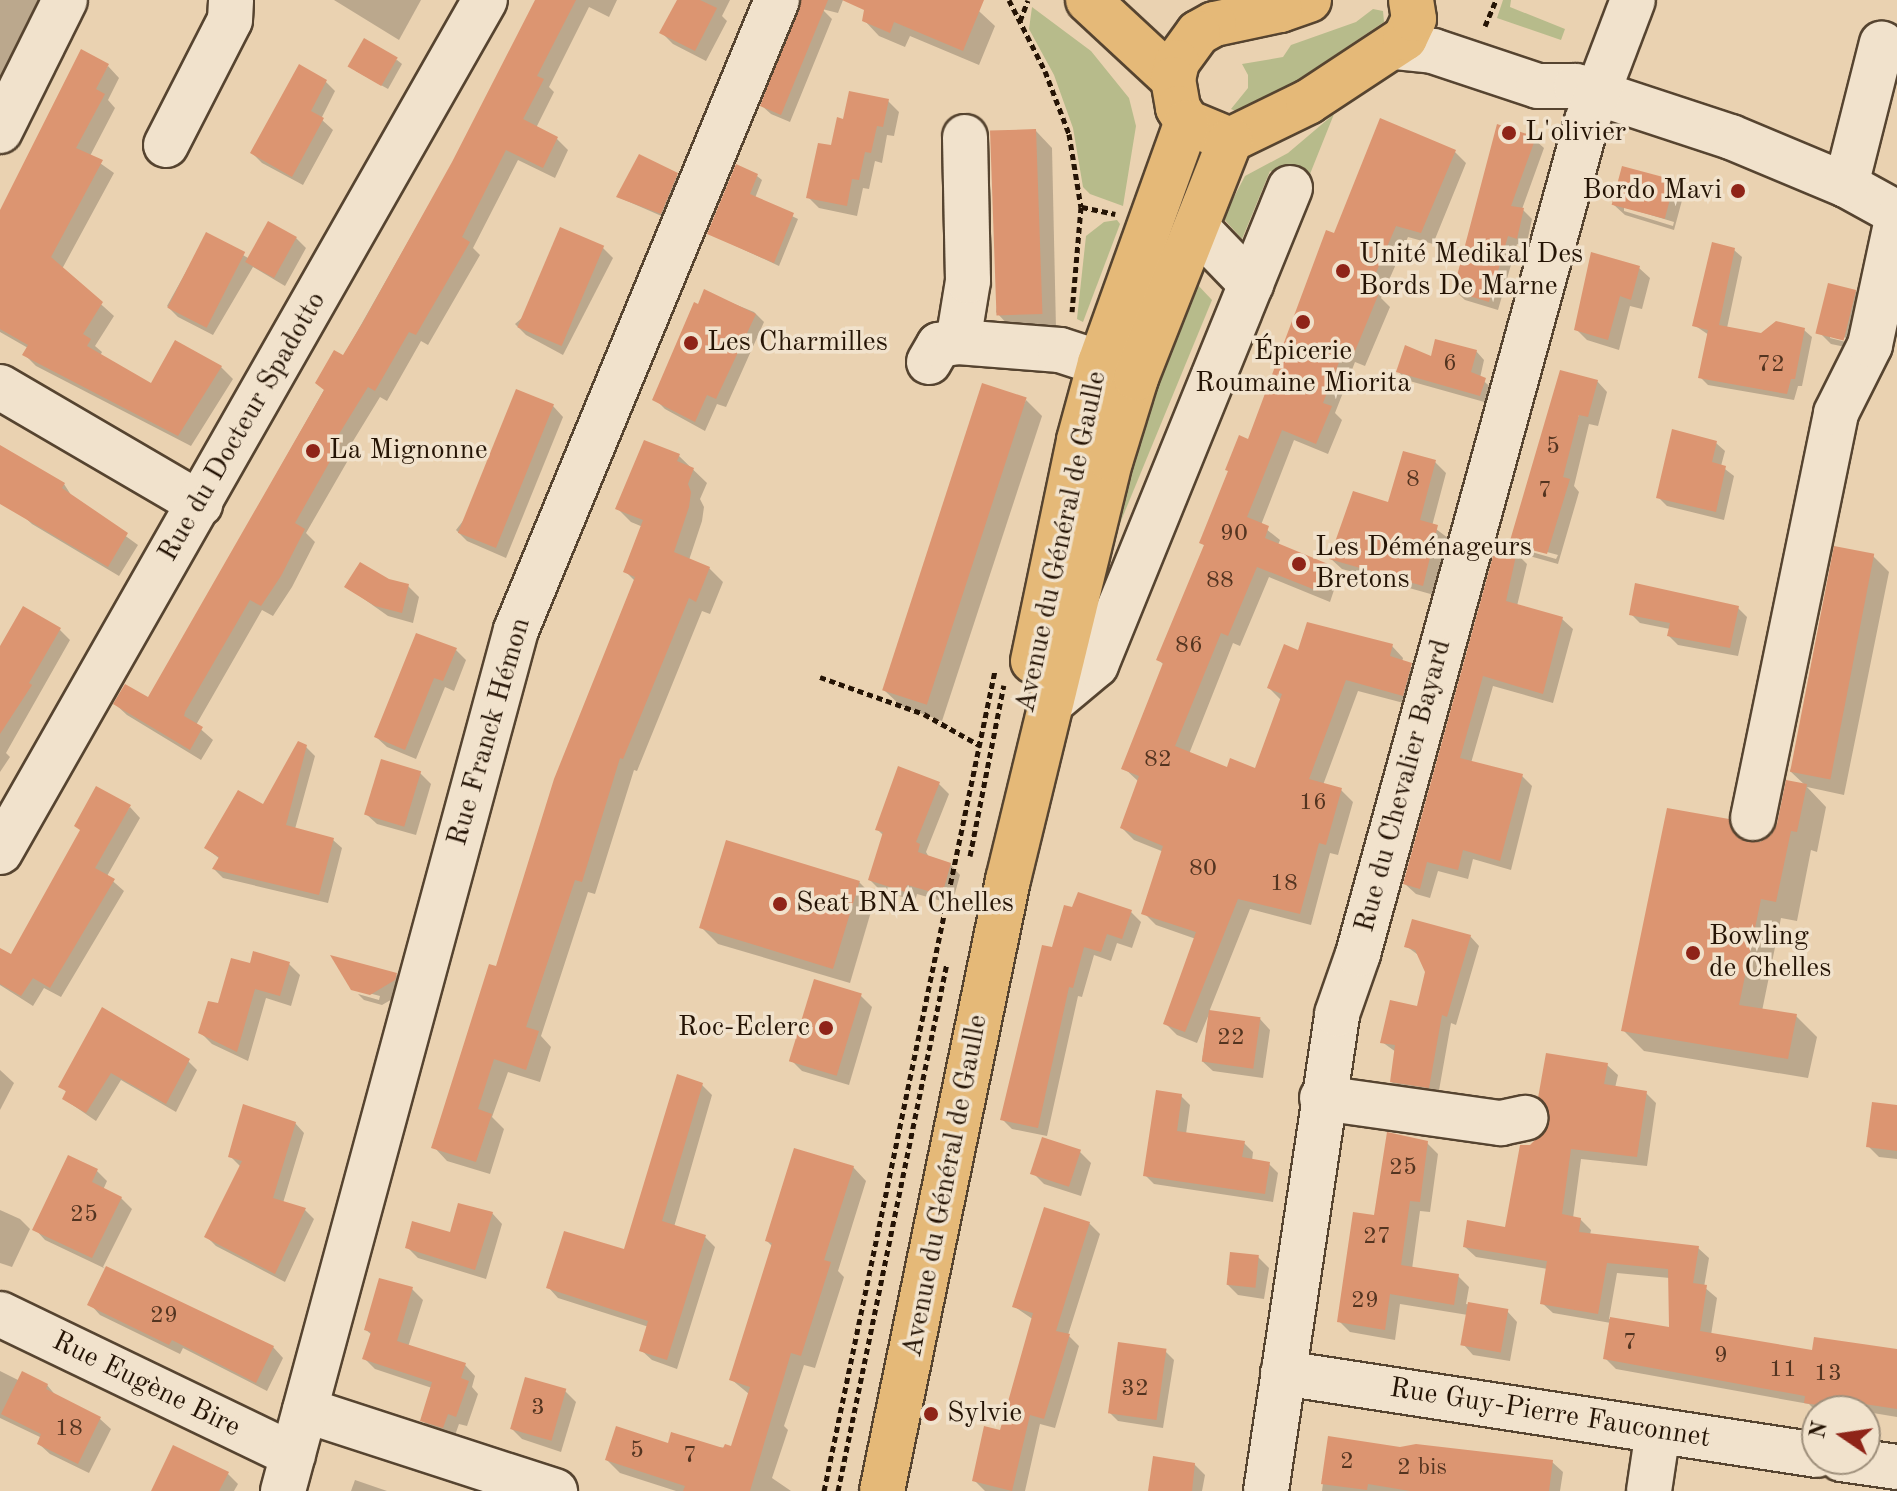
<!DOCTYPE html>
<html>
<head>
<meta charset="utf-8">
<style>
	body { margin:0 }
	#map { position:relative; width:1897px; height:1491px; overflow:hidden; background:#ead2b1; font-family:"Old Standard TT",serif }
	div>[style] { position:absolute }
	.green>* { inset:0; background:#b7bb8b }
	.shadow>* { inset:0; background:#0003 }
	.building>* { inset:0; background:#dc9571; transform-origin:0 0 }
	.path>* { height:5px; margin-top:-2.5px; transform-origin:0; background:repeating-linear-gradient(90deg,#251405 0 6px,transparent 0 10px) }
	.roads { filter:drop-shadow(2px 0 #564430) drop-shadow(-2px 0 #564430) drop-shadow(0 2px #564430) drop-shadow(0 -2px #564430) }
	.minor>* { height:44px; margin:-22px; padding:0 22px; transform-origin:22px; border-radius:22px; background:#f1e2cc }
	.major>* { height:44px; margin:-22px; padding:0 22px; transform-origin:22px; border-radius:22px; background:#e5b978 }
	.dots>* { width:22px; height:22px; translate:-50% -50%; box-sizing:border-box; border:4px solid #f1e2cc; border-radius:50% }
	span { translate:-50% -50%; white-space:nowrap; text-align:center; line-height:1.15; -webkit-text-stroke:7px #f1e2cc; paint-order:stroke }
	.number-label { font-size:24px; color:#533420 }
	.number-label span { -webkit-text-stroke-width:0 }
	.poi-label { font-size:28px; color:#251405 }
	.left { translate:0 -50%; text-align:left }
	.right { translate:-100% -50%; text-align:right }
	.street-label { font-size:28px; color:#251405 }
	.north { position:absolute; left:1801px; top:1395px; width:80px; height:80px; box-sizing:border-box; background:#f1e2cc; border:2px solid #9f907c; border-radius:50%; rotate:283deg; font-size:22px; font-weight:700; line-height:32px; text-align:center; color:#251405 }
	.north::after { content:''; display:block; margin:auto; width:28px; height:36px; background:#8f2418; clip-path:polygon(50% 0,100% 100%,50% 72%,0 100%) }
</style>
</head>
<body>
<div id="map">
	<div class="green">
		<div style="clip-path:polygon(1503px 0,1511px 0,1510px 7px,1565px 29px,1561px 40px,1497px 18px)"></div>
		<div style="clip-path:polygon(1032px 7px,1091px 51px,1129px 98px,1136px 126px,1123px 206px,1090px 194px,1083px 187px,1073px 128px,1054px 75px,1029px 29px)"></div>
		<div style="clip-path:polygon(1373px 9px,1383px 11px,1384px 22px,1284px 89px,1272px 103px,1240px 113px,1231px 109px,1248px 88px,1248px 75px,1242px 64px,1283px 57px,1291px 45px,1356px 22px)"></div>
		<div style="clip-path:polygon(1334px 114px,1306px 184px,1270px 171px,1242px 239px,1223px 218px,1245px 176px,1288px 153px)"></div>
		<div style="clip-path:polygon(1117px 220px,1120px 224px,1083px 322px,1077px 319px,1086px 236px,1104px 222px)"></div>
		<div style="clip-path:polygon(1195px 282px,1212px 300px,1102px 567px,1126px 465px)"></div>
	</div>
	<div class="shadow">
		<div style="clip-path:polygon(0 0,57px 0,0 111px)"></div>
		<div style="clip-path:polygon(334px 0,421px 0,399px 40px)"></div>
		<div style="clip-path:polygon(545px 0,617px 0,609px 17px,589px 7px,549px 87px,554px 92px,536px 128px,557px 139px,568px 150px,555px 178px,518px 160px,473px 248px,480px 255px,428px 345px,421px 341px,387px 401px,380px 397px,347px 451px,351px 455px,306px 533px,315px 542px,292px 587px,273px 616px,262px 610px,196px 725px,213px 740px,201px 760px,127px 715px,115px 704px,149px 699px)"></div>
		<div style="clip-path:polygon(679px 0,730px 0,722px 16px,727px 21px,706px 61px,673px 44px,662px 33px)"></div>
		<div style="clip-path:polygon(809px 0,843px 0,838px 13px,822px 9px,832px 19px,790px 122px,771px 114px,762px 106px)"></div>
		<div style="clip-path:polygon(868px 0,967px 0,995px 26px,979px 65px,910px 36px,905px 47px,879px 36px,864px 20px)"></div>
		<div style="clip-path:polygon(397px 60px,402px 64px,388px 89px,356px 71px)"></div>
		<div style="clip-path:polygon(108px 66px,119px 78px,108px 100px,115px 108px,90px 156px,114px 173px,62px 269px,114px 316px,95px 346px,102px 352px,100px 356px,152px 386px,221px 367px,233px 379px,191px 446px,36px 366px,25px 355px,28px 348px,0 332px,0 215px)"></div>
		<div style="clip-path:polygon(325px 81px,335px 91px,321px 119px,333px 130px,303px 185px,262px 163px,252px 153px)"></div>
		<div style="clip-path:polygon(888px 101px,899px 112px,894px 136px,887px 135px,882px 163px,875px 161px,869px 189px,863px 188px,857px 216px,819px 208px,808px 197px,845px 121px)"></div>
		<div style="clip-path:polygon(1036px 131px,1052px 148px,1056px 329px,1012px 329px,996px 312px)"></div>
		<div style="clip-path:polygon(1534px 139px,1544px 148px,1522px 209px,1532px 219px,1526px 247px,1517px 244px,1498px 310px,1465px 300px,1455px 291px)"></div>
		<div style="clip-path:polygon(1454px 151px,1466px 163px,1433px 244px,1408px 237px,1381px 298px,1390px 307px,1365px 366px,1355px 362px,1335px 413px,1342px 420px,1328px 454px,1294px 440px,1261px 525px,1280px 540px,1278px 545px,1326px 566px,1338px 578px,1330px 602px,1269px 577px,1240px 646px,1233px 643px,1189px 754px,1228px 770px,1257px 771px,1282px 701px,1269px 688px,1299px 652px,1392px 646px,1403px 658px,1402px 662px,1423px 677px,1415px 706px,1358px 691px,1323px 785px,1341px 790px,1353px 802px,1338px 855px,1330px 853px,1311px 925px,1250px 909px,1209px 1012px,1260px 1019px,1270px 1030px,1263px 1078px,1213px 1071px,1202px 1061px,1209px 1014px,1197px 1043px,1177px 1035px,1165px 1023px,1196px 939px,1156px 925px,1144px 913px,1164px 852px,1134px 840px,1122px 828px,1139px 782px,1124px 768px,1164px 665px,1159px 660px,1205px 546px,1202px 543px,1249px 442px,1335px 236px)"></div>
		<div style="clip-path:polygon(677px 175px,682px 180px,666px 218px,618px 197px)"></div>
		<div style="clip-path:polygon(757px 176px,762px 180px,755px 198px,798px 219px,779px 266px,710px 234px)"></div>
		<div style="clip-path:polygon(evenodd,1673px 182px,1684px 193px,1674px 230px,1625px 215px,1614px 205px,1673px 182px,1624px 207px,1674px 222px,1673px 226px,1624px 211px,1624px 207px)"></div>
		<div style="clip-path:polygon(207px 234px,248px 258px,296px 238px,306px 248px,285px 286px,253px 267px,213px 335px,178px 317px,167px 306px)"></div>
		<div style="clip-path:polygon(603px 248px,613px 258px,563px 355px,526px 335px,515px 324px)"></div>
		<div style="clip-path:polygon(1734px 250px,1742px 257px,1727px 328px,1761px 336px,1804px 330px,1812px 337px,1802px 386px,1798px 386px,1794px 400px,1708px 385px,1700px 377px,1709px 335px,1694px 325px)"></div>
		<div style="clip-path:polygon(1639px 268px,1650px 278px,1642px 309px,1630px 306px,1619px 350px,1587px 340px,1576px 329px)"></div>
		<div style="clip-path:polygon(evenodd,1855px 291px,1866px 302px,1855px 349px,1831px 344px,1820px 333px,1855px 291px,1830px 334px,1855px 340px,1854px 344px,1830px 338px,1830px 334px)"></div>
		<div style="clip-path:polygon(705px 292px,754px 312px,764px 322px,726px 407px,717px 404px,705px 431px,665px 409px,655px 399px)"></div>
		<div style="clip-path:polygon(1476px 351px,1484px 360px,1480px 378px,1493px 389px,1488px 403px,1406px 380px,1398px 371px,1432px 358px)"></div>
		<div style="clip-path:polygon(evenodd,1597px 381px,1607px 392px,1598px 426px,1589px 424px,1574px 486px,1579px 492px,1558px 564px,1522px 554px,1512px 543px,1597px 381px,1521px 545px,1558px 555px,1556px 559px,1521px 549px,1521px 545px)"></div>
		<div style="clip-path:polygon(1026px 400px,1042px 416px,942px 721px,901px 706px,884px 690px)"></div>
		<div style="clip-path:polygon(553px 406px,563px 417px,506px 558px,467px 541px,456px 530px)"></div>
		<div style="clip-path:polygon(645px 443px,679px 456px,707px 483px,700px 499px,704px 507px,702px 521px,689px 560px,709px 568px,723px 582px,710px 614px,702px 611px,637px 771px,634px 770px,595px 894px,588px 892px,541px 1036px,551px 1047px,540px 1082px,508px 1072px,492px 1117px,504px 1129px,490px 1174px,447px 1161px,434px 1147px,635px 581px,625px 571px,643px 527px,631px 522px,617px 508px)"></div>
		<div style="clip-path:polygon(1716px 443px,1725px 451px,1721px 466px,1734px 476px,1724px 520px,1667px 506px,1658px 497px)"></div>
		<div style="clip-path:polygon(0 446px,64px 484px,73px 498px,138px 545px,119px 576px,32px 524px,0 495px)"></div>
		<div style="clip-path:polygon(1435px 462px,1446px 473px,1432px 526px,1448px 538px,1434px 595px,1342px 569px,1331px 559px)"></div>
		<div style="clip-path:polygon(1516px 553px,1527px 564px,1517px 606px,1562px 619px,1573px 629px,1553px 703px,1493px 686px,1471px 763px,1522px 776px,1532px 786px,1511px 870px,1473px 859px,1468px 879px,1438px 871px,1430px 898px,1416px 894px,1405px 884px)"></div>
		<div style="clip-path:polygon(1873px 556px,1889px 572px,1844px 795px,1807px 787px,1826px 807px,1817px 852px,1811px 850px,1797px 921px,1781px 918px,1762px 1011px,1796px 1016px,1817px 1037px,1808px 1078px,1644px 1051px,1623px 1030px,1728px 821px,1749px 842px,1761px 844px,1773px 837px,1806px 786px,1790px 771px)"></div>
		<div style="clip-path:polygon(388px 581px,408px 586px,419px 597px,413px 623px,388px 616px,347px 587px)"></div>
		<div style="clip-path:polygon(1738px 608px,1747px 617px,1738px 656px,1678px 645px,1669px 636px,1670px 629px,1640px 623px,1631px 614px)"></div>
		<div style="clip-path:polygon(60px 630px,70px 640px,6px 753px,10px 757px,0 772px,0 650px)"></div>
		<div style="clip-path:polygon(456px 650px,466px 660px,454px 691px,445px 687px,416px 759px,387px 747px,376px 737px)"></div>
		<div style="clip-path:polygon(306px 747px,315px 756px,295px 829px,333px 840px,342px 848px,328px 903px,223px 878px,214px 869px,220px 859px,206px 848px,263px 807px)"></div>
		<div style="clip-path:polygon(420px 773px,431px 784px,416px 835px,377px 824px,366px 814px)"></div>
		<div style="clip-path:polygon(939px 784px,949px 794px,926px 852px,929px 857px,950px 864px,960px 875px,952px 904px,917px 894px,915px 901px,880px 890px,870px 880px,884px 836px,877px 829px)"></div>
		<div style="clip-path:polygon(130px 807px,140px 818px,107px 876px,124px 891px,61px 997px,44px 988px,33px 1006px,0 985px,0 960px,12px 957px)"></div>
		<div style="clip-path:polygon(859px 882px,875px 898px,850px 983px,718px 944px,702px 928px)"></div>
		<div style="clip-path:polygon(1131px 912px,1141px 922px,1132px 948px,1117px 943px,1111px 961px,1094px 955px,1082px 997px,1078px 996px,1047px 1136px,1012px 1129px,1002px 1119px,1053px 950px)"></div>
		<div style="clip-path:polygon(1470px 936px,1479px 946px,1456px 1025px,1451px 1023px,1438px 1096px,1401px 1091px,1392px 1082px,1396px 1052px,1382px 1042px,1419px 1008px,1427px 972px,1421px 957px,1406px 946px)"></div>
		<div style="clip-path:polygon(289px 964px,300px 975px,291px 1006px,266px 998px,248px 1061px,212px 1044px,201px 1033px,251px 965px)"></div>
		<div style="clip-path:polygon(396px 975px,407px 985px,406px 991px,382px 1005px,364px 1000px,358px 994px,379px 1000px,380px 996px,353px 989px)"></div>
		<div style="clip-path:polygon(816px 981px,861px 996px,872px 1007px,849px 1085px,802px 1071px,791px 1060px)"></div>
		<div style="clip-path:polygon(103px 1009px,188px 1061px,197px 1070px,176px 1112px,121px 1080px,96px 1121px,64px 1099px,67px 1093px,61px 1086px)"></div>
		<div style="clip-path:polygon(evenodd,1607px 1065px,1618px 1075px,1615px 1088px,1646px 1093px,1656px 1103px,1647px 1166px,1581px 1159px,1573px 1218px,1580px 1219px,1591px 1230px,1590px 1235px,1698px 1248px,1709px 1258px,1704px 1287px,1717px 1298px,1711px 1335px,1813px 1353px,1897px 1351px,1897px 1417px,1855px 1410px,1817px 1412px,1809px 1404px,1616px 1369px,1605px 1358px,1611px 1323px,1553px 1313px,1542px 1303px,1548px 1269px,1476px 1257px,1465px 1247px,1507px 1229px,1531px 1147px,1607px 1065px,1617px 1273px,1670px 1278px,1671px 1329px,1609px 1319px,1617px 1273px)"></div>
		<div style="clip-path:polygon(0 1070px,14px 1083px,0 1110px)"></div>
		<div style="clip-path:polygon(702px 1085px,712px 1095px,674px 1227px,705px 1237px,715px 1247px,677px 1369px,652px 1360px,641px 1350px,649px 1327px,558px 1298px,548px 1287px,625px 1251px)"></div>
		<div style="clip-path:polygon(1181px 1096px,1190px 1105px,1186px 1134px,1244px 1143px,1253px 1152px,1252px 1161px,1269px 1164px,1278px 1173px,1273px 1202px,1154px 1184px,1145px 1175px)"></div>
		<div style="clip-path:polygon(1897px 1107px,1897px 1159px,1879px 1157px,1868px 1146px)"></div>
		<div style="clip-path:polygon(295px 1123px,304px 1133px,283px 1203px,305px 1210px,314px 1219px,285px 1282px,216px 1246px,207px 1237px,241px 1167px,230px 1156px)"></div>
		<div style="clip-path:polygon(1427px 1143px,1438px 1154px,1430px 1212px,1420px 1211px,1412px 1269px,1458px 1276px,1469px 1287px,1466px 1304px,1507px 1311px,1517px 1322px,1510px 1361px,1473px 1355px,1463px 1344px,1468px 1315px,1400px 1304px,1395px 1340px,1350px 1332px,1339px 1321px,1376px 1217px)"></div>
		<div style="clip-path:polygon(1080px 1152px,1091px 1163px,1081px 1196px,1044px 1184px,1033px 1173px)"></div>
		<div style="clip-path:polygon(853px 1167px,866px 1181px,838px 1271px,844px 1277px,815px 1368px,804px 1365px,784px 1426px,788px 1430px,772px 1478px,791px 1491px,676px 1491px,620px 1473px,607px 1460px,670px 1445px,732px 1448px,749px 1394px,732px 1380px,773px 1247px,767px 1241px)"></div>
		<div style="clip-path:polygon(96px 1170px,107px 1181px,103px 1190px,121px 1198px,132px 1209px,103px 1267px,106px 1269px,45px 1240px,35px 1229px)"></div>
		<div style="clip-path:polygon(0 1210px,20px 1219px,30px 1229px,12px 1267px,0 1263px)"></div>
		<div style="clip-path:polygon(492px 1213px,502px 1224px,486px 1279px,418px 1258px,407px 1247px,451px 1234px)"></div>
		<div style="clip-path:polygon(1089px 1223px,1100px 1234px,1068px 1335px,1079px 1346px,1055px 1428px,1040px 1424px,1025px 1491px,985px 1491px,974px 1480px,1001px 1432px,1034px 1320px,1015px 1307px)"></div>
		<div style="clip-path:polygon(1258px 1257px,1269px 1268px,1264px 1299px,1238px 1295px,1227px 1284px)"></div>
		<div style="clip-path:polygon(412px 1289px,423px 1300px,408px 1347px,465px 1365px,475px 1376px,472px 1387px,478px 1394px,467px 1426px,459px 1424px,454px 1438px,433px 1431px,423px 1421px,432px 1388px,375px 1369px,364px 1358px,372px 1335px,366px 1330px)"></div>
		<div style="clip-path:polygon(90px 1304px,273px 1347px,283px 1358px,267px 1391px,183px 1348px,180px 1354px,100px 1315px)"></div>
		<div style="clip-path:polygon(1165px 1351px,1174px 1360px,1163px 1428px,1118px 1421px,1109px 1412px)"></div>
		<div style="clip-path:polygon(0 1371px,20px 1381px,47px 1385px,57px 1397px,100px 1419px,111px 1429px,89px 1473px,50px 1454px,39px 1444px,42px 1438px,0 1418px)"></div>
		<div style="clip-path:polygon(526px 1379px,565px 1391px,576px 1402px,561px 1452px,522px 1439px,511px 1428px)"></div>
		<div style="clip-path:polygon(1329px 1438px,1401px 1449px,1552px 1462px,1563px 1472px,1560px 1491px,1322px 1491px)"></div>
		<div style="clip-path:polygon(1194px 1464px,1205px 1475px,1202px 1491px,1150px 1491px)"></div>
		<div style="clip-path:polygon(228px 1474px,238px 1484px,234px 1491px,153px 1491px)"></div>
		<div style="clip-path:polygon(355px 1480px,387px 1491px,351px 1491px)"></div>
	</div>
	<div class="building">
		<div style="clip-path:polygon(535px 0,576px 0,537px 76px,544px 79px,523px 119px,558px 137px,543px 168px,506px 150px,462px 237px,470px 242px,416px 335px,409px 332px,375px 391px,368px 387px,336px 439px,341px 442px,295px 523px,305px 529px,281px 576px,261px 606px,250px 600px,185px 712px,184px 716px,203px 727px,190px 750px,113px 704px,125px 684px,148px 697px,324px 390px,315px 383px,334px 350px,343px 355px,363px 322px,452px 162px)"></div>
		<div style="clip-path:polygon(677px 0,700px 0,717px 8px,695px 51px,659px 33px)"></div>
		<div style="clip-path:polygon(801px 0,828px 0,781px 115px,760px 106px)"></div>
		<div style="clip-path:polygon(842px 0,984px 0,963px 51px,894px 22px,890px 33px,862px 21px,864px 10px)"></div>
		<div style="left:364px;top:38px;width:39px;height:33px;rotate:30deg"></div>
		<div style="clip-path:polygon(81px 49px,109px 64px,96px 89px,105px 94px,76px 148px,103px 160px,51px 257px,103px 302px,83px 334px,91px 339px,87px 346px,151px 383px,175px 340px,222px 366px,178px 436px,22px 355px,28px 345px,0 329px,0 210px)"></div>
		<div style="clip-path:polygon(299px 64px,327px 80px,311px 111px,324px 118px,292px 177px,250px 153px)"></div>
		<div style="clip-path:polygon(849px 91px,889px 99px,883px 127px,877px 126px,871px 153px,865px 152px,859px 180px,852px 179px,847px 206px,806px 198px,818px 143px,831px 145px,837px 117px,843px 119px)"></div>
		<div style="clip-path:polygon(1380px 118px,1456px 150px,1421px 233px,1396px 226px,1369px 289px,1379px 293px,1353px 356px,1343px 352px,1323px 403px,1332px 406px,1316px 444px,1282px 430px,1247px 517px,1269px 526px,1265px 538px,1328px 564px,1318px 591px,1257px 567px,1228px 636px,1221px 633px,1175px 746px,1227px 767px,1230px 758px,1255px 768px,1282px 694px,1267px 688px,1284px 644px,1298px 650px,1307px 622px,1393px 644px,1390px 656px,1412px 663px,1403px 696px,1346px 680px,1309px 779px,1342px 788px,1326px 845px,1319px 843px,1300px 914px,1238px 899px,1185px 1032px,1163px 1024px,1196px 932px,1141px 914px,1163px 846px,1120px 828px,1139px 776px,1121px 769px,1163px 663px,1156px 660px,1204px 545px,1199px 543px,1228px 471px,1225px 470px,1239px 435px,1248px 439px,1326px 230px,1334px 233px)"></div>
		<div style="clip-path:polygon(1497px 124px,1536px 137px,1511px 206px,1524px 208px,1517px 239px,1508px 236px,1489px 302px,1453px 291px)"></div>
		<div style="left:1036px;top:129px;width:185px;height:46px;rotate:88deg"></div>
		<div style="clip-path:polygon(639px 154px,678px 173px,661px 214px,616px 197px)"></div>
		<div style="clip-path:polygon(736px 164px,758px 174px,750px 194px,794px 213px,774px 263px,707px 234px)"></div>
		<div style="left:1622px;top:166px;width:55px;height:40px;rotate:15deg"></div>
		<div style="left:268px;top:221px;width:33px;height:47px;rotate:29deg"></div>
		<div style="left:560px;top:227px;width:48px;height:109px;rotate:23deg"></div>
		<div style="left:206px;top:232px;width:44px;height:85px;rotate:27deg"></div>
		<div style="clip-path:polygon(1712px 242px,1735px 248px,1719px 325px,1761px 333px,1776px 321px,1805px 328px,1795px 379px,1791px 379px,1787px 394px,1698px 378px,1708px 330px,1692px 326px)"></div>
		<div style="clip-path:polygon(1591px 252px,1640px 266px,1631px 300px,1620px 296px,1608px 340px,1574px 330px)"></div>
		<div style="left:1828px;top:283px;width:29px;height:52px;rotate:14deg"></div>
		<div style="clip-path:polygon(704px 289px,756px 314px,716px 399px,707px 395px,695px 422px,652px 400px,694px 302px,698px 304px)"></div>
		<div style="clip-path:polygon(1435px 339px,1477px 350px,1471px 372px,1486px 378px,1480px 396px,1396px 372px,1405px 345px,1431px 356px)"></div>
		<div style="clip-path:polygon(1560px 370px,1598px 380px,1588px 417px,1579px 415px,1563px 477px,1570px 479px,1547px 554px,1509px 544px)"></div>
		<div style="left:982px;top:383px;width:47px;height:323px;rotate:18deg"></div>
		<div style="left:516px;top:389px;width:41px;height:155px;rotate:22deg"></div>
		<div style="clip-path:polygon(1672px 429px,1717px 441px,1712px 462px,1726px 466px,1716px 512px,1656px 498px)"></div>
		<div style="clip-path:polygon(644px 440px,680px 454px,677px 461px,694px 468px,688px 484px,691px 492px,689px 507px,674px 552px,710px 567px,696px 602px,689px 598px,623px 759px,620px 758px,582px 882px,575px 880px,526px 1027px,539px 1031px,526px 1070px,494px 1059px,478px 1109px,492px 1114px,476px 1162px,431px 1148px,489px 964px,496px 966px,554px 779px,635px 577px,623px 572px,643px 520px,615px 509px)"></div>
		<div style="clip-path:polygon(0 445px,65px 483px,62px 488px,128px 533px,108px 567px,0 504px)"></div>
		<div style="clip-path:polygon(1403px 451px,1436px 460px,1420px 520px,1438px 525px,1423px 586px,1329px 559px,1353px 491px,1388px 502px)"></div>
		<div style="clip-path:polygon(1496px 545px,1517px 551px,1506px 601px,1563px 617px,1543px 694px,1483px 676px,1460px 758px,1523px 774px,1500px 861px,1463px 850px,1458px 870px,1427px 862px,1420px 889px,1403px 884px)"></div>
		<div style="left:1834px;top:546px;width:41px;height:230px;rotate:11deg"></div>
		<div style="clip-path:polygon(360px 562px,389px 579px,409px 584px,402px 613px,375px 606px,344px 587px)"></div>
		<div style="clip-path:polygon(1635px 583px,1739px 606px,1730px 648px,1667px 636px,1670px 623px,1629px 615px)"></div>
		<div style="clip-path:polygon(23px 606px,61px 628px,29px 683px,32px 685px,0 734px,0 646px)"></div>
		<div style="clip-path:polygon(416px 633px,457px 648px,443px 681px,434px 678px,405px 750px,374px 737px)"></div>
		<div style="clip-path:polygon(298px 741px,307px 745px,286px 825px,334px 838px,319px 895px,212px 869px,219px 857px,204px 848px,238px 790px,263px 804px)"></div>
		<div style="left:381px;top:759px;width:42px;height:58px;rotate:17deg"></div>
		<div style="clip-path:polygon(898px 766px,940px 782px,916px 842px,920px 844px,918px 852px,951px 863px,942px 895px,907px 885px,905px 892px,868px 880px,883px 832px,875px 830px)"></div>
		<div style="clip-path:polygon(1786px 780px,1807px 784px,1797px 832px,1791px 831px,1776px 902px,1761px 899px,1739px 1005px,1797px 1014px,1788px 1059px,1621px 1031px,1667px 808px,1729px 819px,1737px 837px,1747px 842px,1760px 842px,1771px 835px,1777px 824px)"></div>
		<div style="clip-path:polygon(96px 786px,131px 805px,95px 868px,115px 879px,50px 988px,33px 978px,21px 996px,0 984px,0 948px,11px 954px,80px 830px,74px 826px)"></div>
		<div style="left:726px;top:840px;width:140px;height:92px;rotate:17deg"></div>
		<div style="clip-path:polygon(1078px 892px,1132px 910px,1122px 939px,1107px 934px,1101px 952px,1084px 947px,1073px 988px,1069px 987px,1038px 1128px,1000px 1120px,1042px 945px,1052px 947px,1064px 905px,1072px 907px)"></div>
		<div style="clip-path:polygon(1412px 919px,1471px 935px,1447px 1017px,1442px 1015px,1429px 1088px,1390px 1082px,1395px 1045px,1380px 1043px,1390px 1000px,1417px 1006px,1425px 972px,1415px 950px,1404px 947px)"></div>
		<div style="clip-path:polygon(253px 951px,290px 962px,280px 996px,255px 989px,237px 1052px,198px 1033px,208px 1001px,218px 1003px,231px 958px,250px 963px)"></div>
		<div style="clip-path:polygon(330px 955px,397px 973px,395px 980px,370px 995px,351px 990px)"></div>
		<div style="left:814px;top:979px;width:50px;height:86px;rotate:17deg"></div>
		<div style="clip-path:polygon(102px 1007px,190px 1059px,166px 1104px,111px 1073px,86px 1113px,62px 1099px,66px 1091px,58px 1087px)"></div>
		<div style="left:1209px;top:1010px;width:52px;height:52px;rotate:8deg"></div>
		<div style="clip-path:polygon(1546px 1053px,1608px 1063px,1604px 1084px,1647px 1091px,1637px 1157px,1571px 1149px,1562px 1214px,1581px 1218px,1579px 1232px,1699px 1246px,1693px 1283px,1707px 1285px,1700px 1331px,1812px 1350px,1814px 1337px,1897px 1349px,1897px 1409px,1845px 1401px,1844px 1409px,1804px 1403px,1805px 1396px,1603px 1359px,1610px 1317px,1669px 1327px,1668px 1269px,1607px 1263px,1598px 1314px,1540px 1304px,1547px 1261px,1463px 1247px,1467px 1220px,1505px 1227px,1520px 1145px,1530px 1145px,1548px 1127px,1549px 1112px,1538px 1098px)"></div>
		<div style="clip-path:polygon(677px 1074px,703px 1083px,662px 1221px,706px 1235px,667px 1360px,639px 1351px,648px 1321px,546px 1288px,564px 1231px,624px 1249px)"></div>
		<div style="clip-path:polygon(1156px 1090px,1182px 1094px,1177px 1131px,1245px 1141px,1242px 1157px,1270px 1162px,1265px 1194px,1143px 1176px)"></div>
		<div style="clip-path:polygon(1872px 1102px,1897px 1105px,1897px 1151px,1866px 1147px)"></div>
		<div style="clip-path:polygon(243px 1104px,296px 1122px,273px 1198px,306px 1208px,275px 1274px,204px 1237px,242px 1161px,228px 1157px)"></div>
		<div style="clip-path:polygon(1387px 1132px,1428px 1141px,1420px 1202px,1410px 1201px,1401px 1265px,1459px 1274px,1454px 1305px,1390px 1294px,1385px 1330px,1337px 1322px,1353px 1212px,1374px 1215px)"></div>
		<div style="left:1042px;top:1137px;width:41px;height:39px;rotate:18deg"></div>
		<div style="clip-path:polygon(794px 1148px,854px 1166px,824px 1260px,831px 1262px,801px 1356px,791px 1353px,750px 1491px,683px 1491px,685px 1486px,605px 1460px,616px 1426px,668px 1443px,671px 1432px,723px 1448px,725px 1444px,731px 1446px,750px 1387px,729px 1380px,772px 1243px,765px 1241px)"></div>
		<div style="clip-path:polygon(68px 1155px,98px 1169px,92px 1182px,122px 1197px,92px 1258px,32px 1230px)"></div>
		<div style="clip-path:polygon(458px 1203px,493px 1212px,475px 1270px,405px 1248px,412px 1221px,450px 1232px)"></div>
		<div style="clip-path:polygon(1044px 1207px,1090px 1222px,1056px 1331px,1070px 1334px,1044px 1419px,1030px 1415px,1012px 1491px,972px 1481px,984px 1426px,1000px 1430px,1033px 1313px,1012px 1307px)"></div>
		<div style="left:1230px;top:1252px;width:29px;height:33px;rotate:6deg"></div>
		<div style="clip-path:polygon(106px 1266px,274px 1346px,256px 1383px,172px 1340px,169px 1345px,87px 1305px)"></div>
		<div style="clip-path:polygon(379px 1278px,413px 1287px,397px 1341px,466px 1363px,461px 1378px,469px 1381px,456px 1417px,448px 1414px,443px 1428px,420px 1421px,432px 1382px,362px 1359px,371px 1332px,364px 1330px)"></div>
		<div style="left:1468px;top:1302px;width:41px;height:44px;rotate:10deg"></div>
		<div style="left:1118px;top:1342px;width:49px;height:72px;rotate:8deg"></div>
		<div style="clip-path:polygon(22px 1371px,48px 1384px,46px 1389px,101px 1417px,78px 1464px,37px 1444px,41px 1434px,1px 1414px)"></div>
		<div style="left:525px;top:1377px;width:43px;height:54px;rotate:16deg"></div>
		<div style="clip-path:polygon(1328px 1436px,1400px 1447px,1416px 1444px,1553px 1460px,1549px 1491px,1410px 1491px,1368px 1484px,1367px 1490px,1321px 1484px)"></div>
		<div style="clip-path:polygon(173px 1445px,229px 1472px,219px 1491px,151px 1491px)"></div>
		<div style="clip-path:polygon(1153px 1456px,1195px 1463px,1192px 1491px,1148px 1491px)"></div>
	</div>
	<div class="path">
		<div style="left:1009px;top:0;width:80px;rotate:63.1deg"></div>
		<div style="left:1045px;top:71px;width:67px;rotate:69.1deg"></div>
		<div style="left:1069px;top:134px;width:74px;rotate:80.7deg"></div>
		<div style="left:1081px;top:207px;width:105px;rotate:94.9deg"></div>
		<div style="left:1020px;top:21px;width:22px;rotate:-69deg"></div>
		<div style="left:1485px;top:26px;width:28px;rotate:-67deg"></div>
		<div style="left:1082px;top:207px;width:34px;rotate:12deg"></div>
		<div style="left:820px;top:677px;width:110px;rotate:19.6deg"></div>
		<div style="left:924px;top:714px;width:65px;rotate:29.3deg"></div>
		<div style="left:970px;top:856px;width:174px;rotate:-78.8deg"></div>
		<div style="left:824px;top:1491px;width:839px;rotate:-78.23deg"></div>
		<div style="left:838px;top:1491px;width:539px;rotate:-78.34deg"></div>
	</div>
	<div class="roads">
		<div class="minor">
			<div style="left:1396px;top:47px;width:37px;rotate:6deg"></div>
			<div style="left:1433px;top:51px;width:111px;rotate:18.4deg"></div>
			<div style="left:1538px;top:86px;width:38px"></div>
			<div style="left:1576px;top:86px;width:163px;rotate:18.2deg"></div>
			<div style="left:1731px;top:137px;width:125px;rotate:22.7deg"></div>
			<div style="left:1846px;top:185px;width:58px;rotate:28.8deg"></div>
			<div style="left:0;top:131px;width:146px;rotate:-63.6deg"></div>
			<div style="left:166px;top:145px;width:140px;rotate:-62.9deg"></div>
			<div style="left:230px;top:20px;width:20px;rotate:-87deg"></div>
			<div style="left:1846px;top:185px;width:146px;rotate:-75.8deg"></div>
			<div style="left:1197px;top:228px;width:78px;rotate:46deg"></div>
			<div style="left:958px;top:342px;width:102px;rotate:4.5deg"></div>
			<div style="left:1060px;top:350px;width:42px;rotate:18deg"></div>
			<div style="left:929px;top:362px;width:20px;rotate:-60deg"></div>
			<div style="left:939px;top:345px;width:19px;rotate:-9deg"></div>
			<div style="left:958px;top:342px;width:62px;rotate:-80.7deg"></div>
			<div style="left:968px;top:281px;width:144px;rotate:-91.2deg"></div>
			<div style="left:0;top:387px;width:232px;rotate:30.3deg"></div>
			<div style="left:1053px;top:701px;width:56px;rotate:-39.9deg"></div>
			<div style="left:1096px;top:665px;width:515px;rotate:-67.87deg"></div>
			<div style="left:1753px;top:818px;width:413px;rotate:-78.4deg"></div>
			<div style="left:1836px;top:413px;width:76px;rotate:-63.4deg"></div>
			<div style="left:1870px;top:345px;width:129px;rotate:-77.9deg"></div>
			<div style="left:0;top:852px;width:980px;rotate:-60.35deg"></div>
			<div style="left:1322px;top:1098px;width:181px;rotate:8deg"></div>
			<div style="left:1501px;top:1123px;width:25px;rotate:-12deg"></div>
			<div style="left:0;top:1314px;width:325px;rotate:25.7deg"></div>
			<div style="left:1283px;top:1373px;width:540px;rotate:8.73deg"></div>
			<div style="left:305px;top:1410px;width:263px;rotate:18deg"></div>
			<div style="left:1841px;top:1459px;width:57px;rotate:8.1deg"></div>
			<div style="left:283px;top:1491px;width:892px;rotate:-74.86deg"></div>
			<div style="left:516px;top:630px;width:682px;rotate:-67.5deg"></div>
			<div style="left:1266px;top:1491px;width:482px;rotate:-81.5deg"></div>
			<div style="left:1337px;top:1014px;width:64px;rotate:-70.7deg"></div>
			<div style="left:1358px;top:954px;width:864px;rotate:-74.63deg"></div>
			<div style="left:1587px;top:121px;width:129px;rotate:-69.2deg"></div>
			<div style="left:1649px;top:1491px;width:61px;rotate:-81.5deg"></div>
		</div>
		<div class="major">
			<div style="left:1088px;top:0;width:116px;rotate:42.9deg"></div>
			<div style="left:1309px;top:0;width:31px;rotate:161deg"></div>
			<div style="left:1280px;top:10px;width:67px;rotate:168deg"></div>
			<div style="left:1214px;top:24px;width:18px;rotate:151deg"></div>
			<div style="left:1198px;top:33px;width:36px;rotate:126deg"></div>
			<div style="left:1177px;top:62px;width:17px;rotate:103deg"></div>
			<div style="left:1173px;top:79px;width:29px;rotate:80deg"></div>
			<div style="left:1178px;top:108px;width:17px;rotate:57deg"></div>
			<div style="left:1187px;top:122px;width:47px;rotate:22.7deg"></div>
			<div style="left:1230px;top:140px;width:87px;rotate:-26deg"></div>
			<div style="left:1308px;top:102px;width:116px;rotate:-33.4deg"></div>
			<div style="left:1405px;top:38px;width:21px;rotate:-65deg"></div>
			<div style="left:1414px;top:19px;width:19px;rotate:-99deg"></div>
			<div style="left:1033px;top:661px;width:226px;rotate:-78.2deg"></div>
			<div style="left:1079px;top:440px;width:80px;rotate:-74.7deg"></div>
			<div style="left:1100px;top:363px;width:256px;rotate:-70.2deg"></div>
			<div style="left:882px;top:1491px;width:624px;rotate:-78.35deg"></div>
			<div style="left:1008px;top:880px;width:433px;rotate:-76.3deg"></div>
			<div style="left:1111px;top:459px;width:85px;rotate:-72.8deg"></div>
			<div style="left:1136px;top:378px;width:256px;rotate:-68.4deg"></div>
		</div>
	</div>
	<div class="dots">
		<div style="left:1509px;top:133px;background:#8f2418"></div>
		<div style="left:1738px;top:191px;background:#8f2418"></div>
		<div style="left:1343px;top:271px;background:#8f2418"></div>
		<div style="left:1303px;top:322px;background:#8f2418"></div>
		<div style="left:691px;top:343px;background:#8f2418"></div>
		<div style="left:313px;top:451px;background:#8f2418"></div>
		<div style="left:1299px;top:564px;background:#8f2418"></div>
		<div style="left:780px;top:904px;background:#8f2418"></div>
		<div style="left:1693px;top:953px;background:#8f2418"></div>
		<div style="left:826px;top:1028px;background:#8f2418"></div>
		<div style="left:931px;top:1414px;background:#8f2418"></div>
	</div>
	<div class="number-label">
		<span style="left:1450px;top:365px">6</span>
		<span style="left:1771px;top:366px">72</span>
		<span style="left:1553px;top:448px">5</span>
		<span style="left:1413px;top:481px">8</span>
		<span style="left:1545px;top:492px">7</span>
		<span style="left:1234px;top:535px">90</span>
		<span style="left:1220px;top:582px">88</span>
		<span style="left:1189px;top:647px">86</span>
		<span style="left:1158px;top:761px">82</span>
		<span style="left:1313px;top:804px">16</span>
		<span style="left:1203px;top:870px">80</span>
		<span style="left:1284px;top:885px">18</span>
		<span style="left:1231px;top:1039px">22</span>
		<span style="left:1403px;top:1169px">25</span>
		<span style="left:84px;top:1216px">25</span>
		<span style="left:1377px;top:1238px">27</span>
		<span style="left:1365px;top:1302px">29</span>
		<span style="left:164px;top:1317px">29</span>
		<span style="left:1630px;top:1344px">7</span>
		<span style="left:1721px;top:1357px">9</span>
		<span style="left:1783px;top:1371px">11</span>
		<span style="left:1828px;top:1375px">13</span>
		<span style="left:1135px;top:1390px">32</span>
		<span style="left:538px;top:1409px">3</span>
		<span style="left:69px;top:1430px">18</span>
		<span style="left:637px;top:1452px">5</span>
		<span style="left:690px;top:1457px">7</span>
		<span style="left:1347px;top:1463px">2</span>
		<span style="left:1422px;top:1469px">2 bis</span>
	</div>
	<div class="poi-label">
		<span class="left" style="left:1525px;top:133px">L'olivier</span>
		<span class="right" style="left:1722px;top:191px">Bordo Mavi</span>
		<span class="left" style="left:1359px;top:271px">Unité Medikal Des<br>Bords De Marne</span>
		<span class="left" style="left:707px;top:343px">Les Charmilles</span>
		<span style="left:1303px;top:368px">Épicerie<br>Roumaine Miorita</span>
		<span class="left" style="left:329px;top:451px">La Mignonne</span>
		<span class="left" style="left:1315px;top:564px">Les Déménageurs<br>Bretons</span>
		<span class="left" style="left:796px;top:904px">Seat BNA Chelles</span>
		<span class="left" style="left:1709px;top:953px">Bowling<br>de Chelles</span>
		<span class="right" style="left:810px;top:1028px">Roc-Eclerc</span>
		<span class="left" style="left:947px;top:1414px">Sylvie</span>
	</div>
	<div class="street-label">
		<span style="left:243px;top:427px;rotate:-60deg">Rue du Docteur Spadotto</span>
		<span style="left:1062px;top:542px;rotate:-78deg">Avenue du Général de Gaulle</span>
		<span style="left:490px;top:732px;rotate:-74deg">Rue Franck Hémon</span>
		<span style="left:1404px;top:786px;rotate:-75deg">Rue du Chevalier Bayard</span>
		<span style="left:946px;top:1186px;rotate:-79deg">Avenue du Général de Gaulle</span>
		<span style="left:146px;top:1385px;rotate:26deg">Rue Eugène Bire</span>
		<span style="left:1550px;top:1414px;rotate:9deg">Rue Guy-Pierre Fauconnet</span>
	</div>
	<div class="north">N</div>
</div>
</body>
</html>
